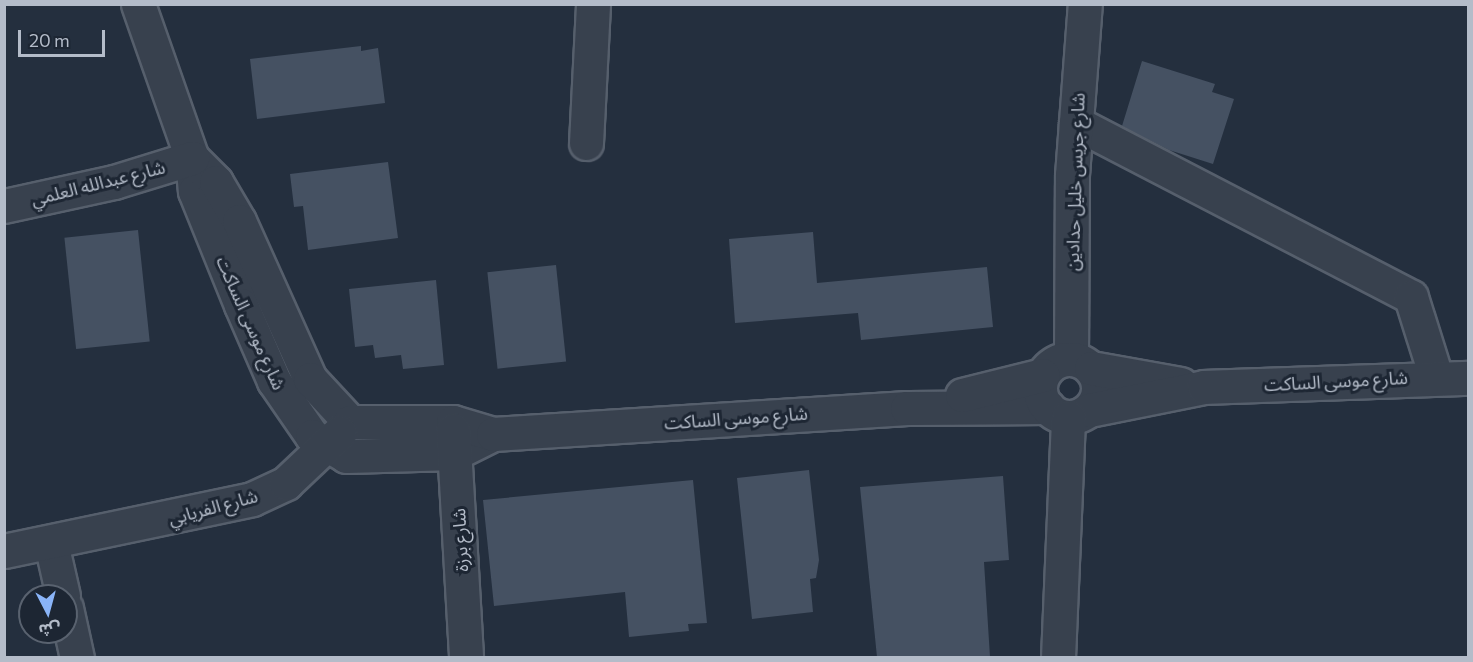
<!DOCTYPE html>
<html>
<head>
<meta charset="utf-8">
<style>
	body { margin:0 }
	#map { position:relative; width:1473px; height:662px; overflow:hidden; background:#242f3e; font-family:Commissioner,"Noto Sans Arabic",sans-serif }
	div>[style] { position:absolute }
	.building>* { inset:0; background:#455162; transform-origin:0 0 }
	.roads { filter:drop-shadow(2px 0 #565f6c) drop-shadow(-2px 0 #565f6c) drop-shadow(0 2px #565f6c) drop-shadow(0 -2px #565f6c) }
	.minor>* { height:33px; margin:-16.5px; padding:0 16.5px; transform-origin:16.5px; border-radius:16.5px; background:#38414e }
	.minor>.ring { margin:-16.5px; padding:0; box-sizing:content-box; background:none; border:33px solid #38414e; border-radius:50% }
	span { translate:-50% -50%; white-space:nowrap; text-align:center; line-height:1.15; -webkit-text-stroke:6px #1d2633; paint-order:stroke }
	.street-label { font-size:18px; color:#b4bcc9 }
	.frame { position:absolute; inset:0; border:6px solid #b4bcc9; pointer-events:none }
	.north { position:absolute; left:18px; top:584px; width:60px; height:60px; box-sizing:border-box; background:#1d2633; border:2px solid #59626f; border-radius:50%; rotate:174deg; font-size:16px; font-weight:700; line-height:24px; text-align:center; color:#b4bcc9 }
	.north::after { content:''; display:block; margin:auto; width:21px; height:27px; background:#8ab4f8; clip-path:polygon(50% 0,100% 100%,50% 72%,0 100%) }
	.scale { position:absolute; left:18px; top:30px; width:87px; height:27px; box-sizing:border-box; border:3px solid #b4bcc9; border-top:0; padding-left:8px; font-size:18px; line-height:21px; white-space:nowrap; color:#b4bcc9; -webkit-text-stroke:4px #1d2633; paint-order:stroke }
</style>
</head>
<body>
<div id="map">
	<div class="building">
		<div style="clip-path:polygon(361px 46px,361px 51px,378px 48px,385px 103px,257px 119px,250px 59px)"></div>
		<div style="clip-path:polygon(1142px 61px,1215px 84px,1212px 92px,1234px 99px,1213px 164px,1169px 150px,1122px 126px)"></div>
		<div style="clip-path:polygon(388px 162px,398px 238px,308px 250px,303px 206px,294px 207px,290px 174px)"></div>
		<div style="left:138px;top:230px;width:112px;height:74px;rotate:84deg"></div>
		<div style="clip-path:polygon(813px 232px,817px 283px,987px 267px,993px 327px,861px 340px,858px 313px,735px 323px,729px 239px)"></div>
		<div style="left:556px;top:265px;width:97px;height:69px;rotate:84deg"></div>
		<div style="clip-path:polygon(436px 280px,444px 365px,403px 369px,401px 355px,375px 358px,373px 345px,355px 347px,349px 289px)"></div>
		<div style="clip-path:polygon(809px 470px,819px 560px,816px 578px,810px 579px,813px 612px,752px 619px,737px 478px)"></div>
		<div style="clip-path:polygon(1003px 476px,1009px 560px,984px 562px,990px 657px,877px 657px,860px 487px)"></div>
		<div style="clip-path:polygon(693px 480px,707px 623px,688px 624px,689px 631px,629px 637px,625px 592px,494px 606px,483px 500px)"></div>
	</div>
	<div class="roads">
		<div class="minor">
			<div style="left:138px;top:4px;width:163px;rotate:70.7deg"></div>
			<div style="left:192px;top:158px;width:33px;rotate:85deg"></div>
			<div style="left:195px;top:191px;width:123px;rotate:68deg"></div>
			<div style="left:241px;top:305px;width:83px;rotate:66.5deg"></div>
			<div style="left:274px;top:381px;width:67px;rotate:55.4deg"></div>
			<div style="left:312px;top:436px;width:39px;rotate:30deg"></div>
			<div style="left:346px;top:456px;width:109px;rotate:-1.6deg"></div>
			<div style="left:455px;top:453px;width:42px;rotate:-26.6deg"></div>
			<div style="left:1076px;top:123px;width:377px;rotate:27.4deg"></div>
			<div style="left:1411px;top:297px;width:84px;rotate:72.6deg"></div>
			<div style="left:586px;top:143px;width:139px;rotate:-87.1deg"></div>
			<div style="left:192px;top:158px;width:34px;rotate:45deg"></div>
			<div style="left:216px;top:182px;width:45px;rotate:59.5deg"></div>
			<div style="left:239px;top:221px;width:173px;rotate:65.8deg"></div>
			<div style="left:310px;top:379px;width:59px;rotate:47.1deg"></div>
			<div style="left:350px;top:422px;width:103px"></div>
			<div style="left:453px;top:422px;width:42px;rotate:16.7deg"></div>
			<div style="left:493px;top:434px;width:415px;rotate:-3.6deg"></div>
			<div style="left:907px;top:408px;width:141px;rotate:-0.4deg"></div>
			<div style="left:4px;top:206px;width:113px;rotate:-12.3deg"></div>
			<div style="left:114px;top:182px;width:82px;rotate:-17.1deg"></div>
			<div style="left:1071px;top:359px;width:184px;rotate:-89.7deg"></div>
			<div style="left:1072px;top:175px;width:171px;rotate:-85.7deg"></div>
			<div class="ring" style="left:1040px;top:359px;width:25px;height:25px"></div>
			<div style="left:1091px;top:368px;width:91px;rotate:10.1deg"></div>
			<div style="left:962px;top:395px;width:83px;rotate:-13.9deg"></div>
			<div style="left:1089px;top:410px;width:117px;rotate:-11.3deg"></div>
			<div style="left:1204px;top:387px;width:264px;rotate:-2deg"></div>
			<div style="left:453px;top:430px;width:228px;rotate:86.7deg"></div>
			<div style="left:51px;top:543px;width:54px;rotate:77.2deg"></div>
			<div style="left:4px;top:551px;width:253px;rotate:-11.8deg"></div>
			<div style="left:252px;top:499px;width:38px;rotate:-25deg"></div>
			<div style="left:286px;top:483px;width:74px;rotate:-43.4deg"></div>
			<div style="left:66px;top:608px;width:51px;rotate:77.6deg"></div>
			<div style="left:1058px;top:658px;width:241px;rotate:-87.6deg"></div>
		</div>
	</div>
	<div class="street-label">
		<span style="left:1075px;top:182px;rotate:-88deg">شارع جريس خليل حدادين</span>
		<span style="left:98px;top:183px;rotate:-14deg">شارع عبدالله العلمي</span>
		<span style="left:251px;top:323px;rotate:66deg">شارع موسى الساكت</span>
		<span style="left:1336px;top:381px;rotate:-3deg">شارع موسى الساكت</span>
		<span style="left:736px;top:418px;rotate:-4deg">شارع موسى الساكت</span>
		<span style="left:213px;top:507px;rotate:-15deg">شارع الفريابي</span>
		<span style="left:460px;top:540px;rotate:-93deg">شارع برزة</span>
	</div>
	<div class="frame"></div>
	<div class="north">ش</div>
	<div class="scale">20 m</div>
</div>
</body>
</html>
